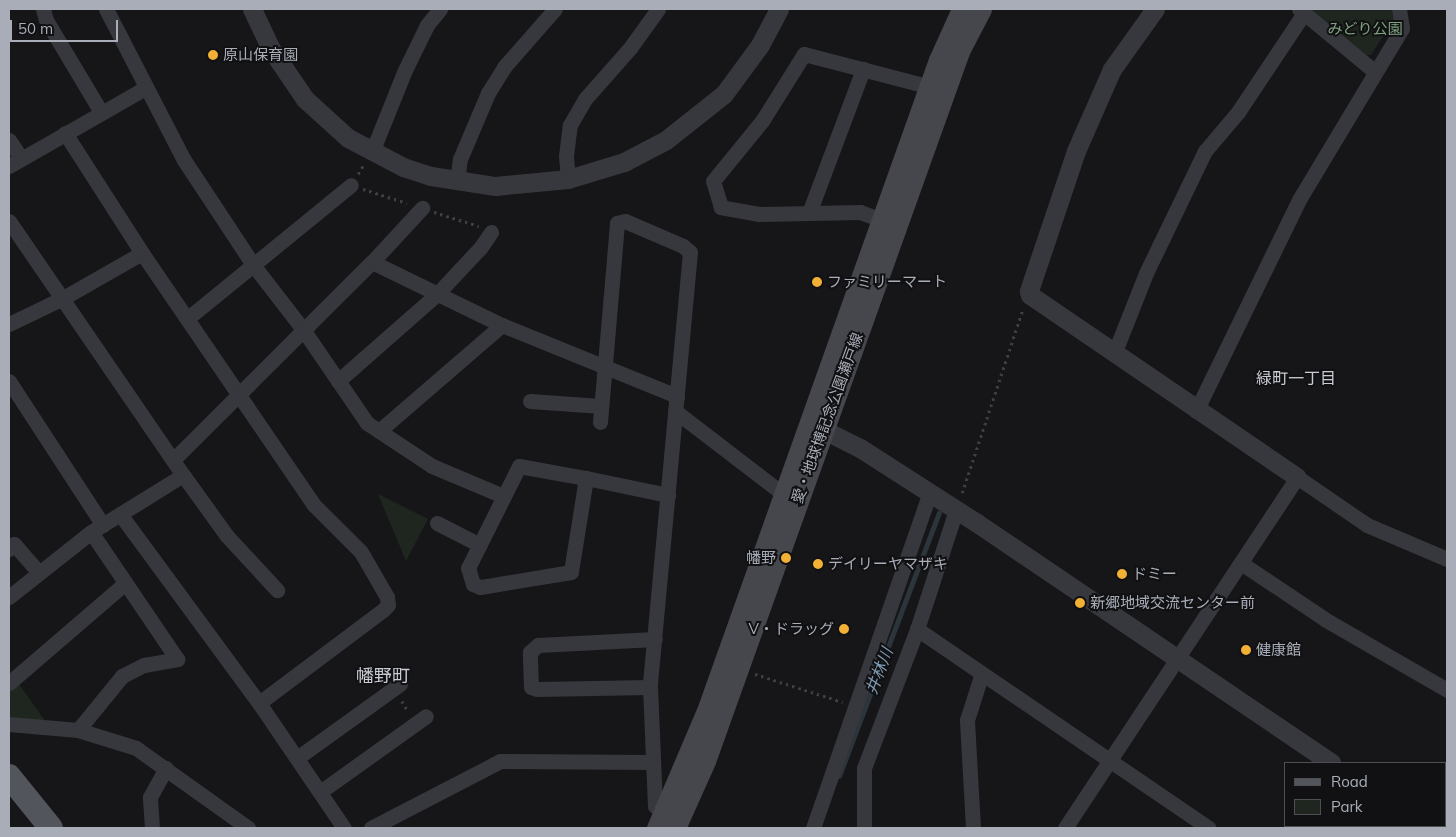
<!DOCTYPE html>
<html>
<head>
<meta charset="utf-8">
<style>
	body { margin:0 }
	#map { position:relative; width:1456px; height:837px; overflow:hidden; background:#161618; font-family:Mulish,"Noto Sans JP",sans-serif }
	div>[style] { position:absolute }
	.green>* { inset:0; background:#1e261f }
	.stream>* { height:4.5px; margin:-2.25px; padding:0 2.25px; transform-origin:2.25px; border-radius:2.25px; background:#2c353c }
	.path>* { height:2.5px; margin-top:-1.25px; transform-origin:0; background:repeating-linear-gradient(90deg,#3d3f44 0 2.5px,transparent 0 6.5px) }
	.minor>* { height:15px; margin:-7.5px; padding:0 7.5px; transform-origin:7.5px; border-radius:7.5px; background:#37383d }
	.tertiary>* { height:19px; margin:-9.5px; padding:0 9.5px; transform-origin:9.5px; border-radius:9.5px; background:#37383d }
	.secondary>* { height:21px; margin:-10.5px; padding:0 10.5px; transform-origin:10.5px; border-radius:10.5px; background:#45474d }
	.primary>* { height:24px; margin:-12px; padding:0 12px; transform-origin:12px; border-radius:12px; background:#53555c }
	.dots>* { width:14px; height:14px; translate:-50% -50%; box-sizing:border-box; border:2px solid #111113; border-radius:50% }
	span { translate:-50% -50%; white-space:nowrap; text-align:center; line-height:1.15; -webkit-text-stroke:4px #111113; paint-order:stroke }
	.park-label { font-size:15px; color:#7fa381 }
	.poi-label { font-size:15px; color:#a8adb8 }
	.left { translate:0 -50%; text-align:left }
	.right { translate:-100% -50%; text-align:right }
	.street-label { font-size:15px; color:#a8adb8 }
	.neighbourhood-label { font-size:16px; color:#c9ccd4 }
	.water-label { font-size:16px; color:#7f9bb3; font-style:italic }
	.quarter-label { font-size:18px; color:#c9ccd4 }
	.frame { position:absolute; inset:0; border:10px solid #a8adb8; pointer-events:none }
	.legend { position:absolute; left:1284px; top:762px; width:162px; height:65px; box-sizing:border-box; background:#111113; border:1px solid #4d4f55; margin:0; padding:6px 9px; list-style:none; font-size:15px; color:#a8adb8 }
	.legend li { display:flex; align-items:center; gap:10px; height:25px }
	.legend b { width:25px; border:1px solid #4d4f55 }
	.scale { position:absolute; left:10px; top:20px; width:108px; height:22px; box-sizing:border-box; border:2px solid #a8adb8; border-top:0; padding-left:6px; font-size:15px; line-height:18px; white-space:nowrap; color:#a8adb8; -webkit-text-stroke:4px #111113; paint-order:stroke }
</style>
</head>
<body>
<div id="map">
	<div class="green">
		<div style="clip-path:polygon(1307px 9px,1391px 9px,1394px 19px,1371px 55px,1366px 55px)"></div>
		<div style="clip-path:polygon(378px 494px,428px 519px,406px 561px)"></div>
		<div style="clip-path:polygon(19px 684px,46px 722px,9px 718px,9px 691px)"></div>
	</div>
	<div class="stream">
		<div style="left:839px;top:776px;width:281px;rotate:-69.2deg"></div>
	</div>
	<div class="path">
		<div style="left:358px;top:174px;width:12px;rotate:-59deg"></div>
		<div style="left:363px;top:189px;width:46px;rotate:17.7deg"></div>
		<div style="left:434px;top:212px;width:47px;rotate:17.3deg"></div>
		<div style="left:962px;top:493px;width:194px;rotate:-71.7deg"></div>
		<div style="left:755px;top:674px;width:92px;rotate:17.7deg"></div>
		<div style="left:402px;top:701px;width:12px;rotate:59deg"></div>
	</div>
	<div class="minor">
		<div style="left:43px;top:9px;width:11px;rotate:75deg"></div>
		<div style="left:46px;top:20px;width:107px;rotate:59.1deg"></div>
		<div style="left:106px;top:9px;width:170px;rotate:62.7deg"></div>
		<div style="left:184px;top:160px;width:127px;rotate:56.6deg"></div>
		<div style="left:254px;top:266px;width:78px;rotate:52.3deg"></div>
		<div style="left:302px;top:328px;width:115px;rotate:55.6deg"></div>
		<div style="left:367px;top:423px;width:78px;rotate:33.5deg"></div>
		<div style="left:432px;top:466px;width:77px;rotate:22.9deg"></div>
		<div style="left:1299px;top:9px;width:97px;rotate:39.6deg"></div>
		<div style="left:65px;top:133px;width:143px;rotate:57.3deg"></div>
		<div style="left:142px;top:253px;width:305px;rotate:55.7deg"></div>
		<div style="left:314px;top:505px;width:66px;rotate:45deg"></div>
		<div style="left:361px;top:552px;width:52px;rotate:60deg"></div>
		<div style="left:387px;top:597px;width:8px;rotate:83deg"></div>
		<div style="left:388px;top:605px;width:7px;rotate:135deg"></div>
		<div style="left:383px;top:610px;width:155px;rotate:143.1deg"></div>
		<div style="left:9px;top:140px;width:22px;rotate:56deg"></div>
		<div style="left:372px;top:152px;width:88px;rotate:-68.1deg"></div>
		<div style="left:405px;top:70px;width:50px;rotate:-63.9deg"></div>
		<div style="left:427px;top:25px;width:21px;rotate:-51deg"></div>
		<div style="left:9px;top:166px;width:157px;rotate:-29.8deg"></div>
		<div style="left:568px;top:179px;width:23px;rotate:-95deg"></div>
		<div style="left:566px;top:156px;width:31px;rotate:-83deg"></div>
		<div style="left:570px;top:125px;width:30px;rotate:-60deg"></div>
		<div style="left:585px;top:99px;width:68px;rotate:-48.6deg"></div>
		<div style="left:630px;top:48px;width:48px;rotate:-54.3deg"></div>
		<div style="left:457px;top:182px;width:23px;rotate:-83deg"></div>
		<div style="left:460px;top:159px;width:72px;rotate:-67deg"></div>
		<div style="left:488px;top:93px;width:31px;rotate:-58deg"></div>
		<div style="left:504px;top:67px;width:77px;rotate:-48.7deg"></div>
		<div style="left:809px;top:213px;width:154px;rotate:-69.4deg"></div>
		<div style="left:882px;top:220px;width:23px;rotate:-160deg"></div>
		<div style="left:860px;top:212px;width:101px;rotate:178.9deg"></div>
		<div style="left:759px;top:214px;width:39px;rotate:-170deg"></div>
		<div style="left:721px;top:207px;width:27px;rotate:-107deg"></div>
		<div style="left:713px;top:181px;width:77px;rotate:-50.8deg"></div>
		<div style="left:762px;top:121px;width:79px;rotate:-57.9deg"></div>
		<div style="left:804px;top:54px;width:138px;rotate:14.6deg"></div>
		<div style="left:9px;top:221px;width:308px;rotate:55.6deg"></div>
		<div style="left:183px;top:475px;width:108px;rotate:148.2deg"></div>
		<div style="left:91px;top:532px;width:105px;rotate:141.6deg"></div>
		<div style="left:372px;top:262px;width:74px;rotate:-47.2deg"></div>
		<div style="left:188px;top:318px;width:210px;rotate:-39.2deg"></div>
		<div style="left:9px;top:324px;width:60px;rotate:-25.7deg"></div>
		<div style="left:63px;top:298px;width:91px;rotate:-29.7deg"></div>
		<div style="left:1114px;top:354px;width:87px;rotate:-68.4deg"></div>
		<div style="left:1146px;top:273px;width:136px;rotate:-64.2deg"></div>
		<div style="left:1205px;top:151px;width:51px;rotate:-49.8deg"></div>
		<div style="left:1238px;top:112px;width:119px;rotate:-56.3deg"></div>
		<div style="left:9px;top:381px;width:172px;rotate:56.9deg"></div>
		<div style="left:338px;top:381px;width:132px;rotate:-41.3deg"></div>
		<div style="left:437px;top:294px;width:64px;rotate:-46.9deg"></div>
		<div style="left:481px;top:247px;width:18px;rotate:-56deg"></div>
		<div style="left:530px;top:401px;width:71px;rotate:4deg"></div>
		<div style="left:675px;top:411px;width:146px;rotate:37.5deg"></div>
		<div style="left:1196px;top:411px;width:237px;rotate:-64deg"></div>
		<div style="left:1300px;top:198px;width:198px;rotate:-59deg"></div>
		<div style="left:1402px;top:28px;width:19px;rotate:-99deg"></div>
		<div style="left:600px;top:422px;width:200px;rotate:-85.1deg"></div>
		<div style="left:617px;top:223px;width:8px;rotate:-14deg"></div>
		<div style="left:625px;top:221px;width:63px;rotate:23.3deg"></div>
		<div style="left:683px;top:246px;width:9px;rotate:41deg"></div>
		<div style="left:690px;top:252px;width:437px;rotate:95.3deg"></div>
		<div style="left:650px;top:687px;width:119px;rotate:87.6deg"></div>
		<div style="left:655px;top:806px;width:19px;rotate:39deg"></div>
		<div style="left:379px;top:431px;width:162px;rotate:-40.8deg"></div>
		<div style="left:173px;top:460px;width:281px;rotate:-44.9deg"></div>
		<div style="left:372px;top:262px;width:144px;rotate:25.9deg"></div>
		<div style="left:502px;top:325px;width:189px;rotate:22.1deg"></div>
		<div style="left:183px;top:475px;width:75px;rotate:54.2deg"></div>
		<div style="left:227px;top:536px;width:74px;rotate:47.2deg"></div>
		<div style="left:586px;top:478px;width:95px;rotate:99.1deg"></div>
		<div style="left:571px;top:572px;width:92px;rotate:170.6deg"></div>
		<div style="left:480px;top:587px;width:8px;rotate:-157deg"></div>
		<div style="left:473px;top:584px;width:17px;rotate:-107deg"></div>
		<div style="left:468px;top:568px;width:114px;rotate:-63.4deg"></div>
		<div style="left:519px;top:466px;width:68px;rotate:10.2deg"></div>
		<div style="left:586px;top:478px;width:84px;rotate:11.7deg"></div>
		<div style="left:956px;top:510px;width:125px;rotate:108.1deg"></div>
		<div style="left:917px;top:629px;width:353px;rotate:34.3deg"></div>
		<div style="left:120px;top:514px;width:235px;rotate:53.7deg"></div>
		<div style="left:259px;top:703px;width:151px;rotate:55.8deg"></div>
		<div style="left:437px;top:523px;width:48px;rotate:27.1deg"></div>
		<div style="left:9px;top:549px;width:7px;rotate:-45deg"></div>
		<div style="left:14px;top:544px;width:38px;rotate:49deg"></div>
		<div style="left:1241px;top:563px;width:102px;rotate:33.8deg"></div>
		<div style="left:1326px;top:620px;width:140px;rotate:30deg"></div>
		<div style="left:9px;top:683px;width:152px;rotate:-40.7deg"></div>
		<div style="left:650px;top:687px;width:113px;rotate:179deg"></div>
		<div style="left:537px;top:689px;width:6px;rotate:-162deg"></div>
		<div style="left:531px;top:687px;width:35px;rotate:-92deg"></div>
		<div style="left:530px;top:652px;width:11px;rotate:-41deg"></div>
		<div style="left:538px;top:645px;width:117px;rotate:-2.9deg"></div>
		<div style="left:9px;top:724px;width:69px;rotate:5deg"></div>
		<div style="left:78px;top:730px;width:61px;rotate:17.2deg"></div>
		<div style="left:136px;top:748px;width:138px;rotate:35.5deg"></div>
		<div style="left:78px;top:730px;width:70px;rotate:-50.8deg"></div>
		<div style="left:122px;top:676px;width:25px;rotate:-27deg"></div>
		<div style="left:144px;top:665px;width:34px;rotate:-10deg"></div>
		<div style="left:177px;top:659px;width:153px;rotate:-124.1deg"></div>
		<div style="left:297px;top:758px;width:127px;rotate:-35.7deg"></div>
		<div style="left:320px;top:792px;width:130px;rotate:-35.6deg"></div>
		<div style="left:152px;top:828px;width:31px;rotate:-94deg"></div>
		<div style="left:150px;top:797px;width:33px;rotate:-61deg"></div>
		<div style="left:371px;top:828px;width:145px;rotate:-27.4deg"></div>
		<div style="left:500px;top:761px;width:151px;rotate:0.4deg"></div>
		<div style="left:813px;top:828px;width:353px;rotate:-70.8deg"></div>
		<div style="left:864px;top:828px;width:60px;rotate:-90deg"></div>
		<div style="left:864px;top:768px;width:149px;rotate:-69.1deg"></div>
		<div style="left:973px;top:828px;width:108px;rotate:-93.2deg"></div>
		<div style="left:967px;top:720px;width:49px;rotate:-72.3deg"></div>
		<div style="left:1065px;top:828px;width:421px;rotate:-56.5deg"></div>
		<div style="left:1297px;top:477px;width:85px;rotate:34.4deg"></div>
		<div style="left:1367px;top:525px;width:87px;rotate:23deg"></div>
	</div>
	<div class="tertiary">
		<div style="left:252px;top:9px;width:44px;rotate:64.6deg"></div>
		<div style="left:271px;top:49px;width:60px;rotate:55.8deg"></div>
		<div style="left:305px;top:99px;width:58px;rotate:42.2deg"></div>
		<div style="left:348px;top:138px;width:62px;rotate:27.8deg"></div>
		<div style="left:403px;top:167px;width:29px;rotate:18deg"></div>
		<div style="left:431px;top:176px;width:65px;rotate:8.9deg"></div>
		<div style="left:495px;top:186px;width:73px;rotate:-5.5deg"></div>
		<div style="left:568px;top:179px;width:59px;rotate:-16.9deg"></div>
		<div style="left:624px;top:162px;width:47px;rotate:-27.6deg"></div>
		<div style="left:666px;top:140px;width:74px;rotate:-38.4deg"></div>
		<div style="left:724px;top:94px;width:61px;rotate:-53.7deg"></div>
		<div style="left:760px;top:45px;width:41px;rotate:-62.2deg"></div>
		<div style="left:1155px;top:9px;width:74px;rotate:125.6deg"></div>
		<div style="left:1112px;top:69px;width:90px;rotate:113.7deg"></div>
		<div style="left:1076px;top:151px;width:148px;rotate:108.6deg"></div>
		<div style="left:1029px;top:291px;width:4px;rotate:76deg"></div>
		<div style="left:1030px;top:295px;width:323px;rotate:34.3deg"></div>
		<div style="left:812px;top:424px;width:54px;rotate:26.6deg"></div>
		<div style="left:860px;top:448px;width:139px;rotate:32.7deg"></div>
		<div style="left:977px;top:523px;width:428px;rotate:34.1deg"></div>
		<div style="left:1424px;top:826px;width:4px;rotate:27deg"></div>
	</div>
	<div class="secondary">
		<div style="left:657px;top:828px;width:127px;rotate:-66.9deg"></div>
		<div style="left:707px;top:711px;width:691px;rotate:-70.39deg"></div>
		<div style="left:939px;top:60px;width:56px;rotate:-65.7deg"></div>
		<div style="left:675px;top:828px;width:73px;rotate:-65.9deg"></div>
		<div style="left:705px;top:761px;width:756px;rotate:-70.3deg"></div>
		<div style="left:960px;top:49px;width:45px;rotate:-62.3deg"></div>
	</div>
	<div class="primary">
		<div style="left:9px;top:776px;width:67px;rotate:51.1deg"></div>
	</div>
	<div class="dots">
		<div style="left:213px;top:55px;background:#f2b134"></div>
		<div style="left:817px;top:282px;background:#f2b134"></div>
		<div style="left:786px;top:558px;background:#f2b134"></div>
		<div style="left:818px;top:564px;background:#f2b134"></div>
		<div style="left:1122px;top:574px;background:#f2b134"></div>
		<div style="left:1080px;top:603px;background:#f2b134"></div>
		<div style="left:844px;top:629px;background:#f2b134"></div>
		<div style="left:1246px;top:650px;background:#f2b134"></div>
	</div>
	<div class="park-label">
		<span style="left:1365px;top:29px">みどり公園</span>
	</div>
	<div class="poi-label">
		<span class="left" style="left:223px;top:55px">原山保育園</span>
		<span class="left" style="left:827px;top:282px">ファミリーマート</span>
		<span class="right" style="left:776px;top:558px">幡野</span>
		<span class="left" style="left:828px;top:564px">デイリーヤマザキ</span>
		<span class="left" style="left:1132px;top:574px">ドミー</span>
		<span class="left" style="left:1090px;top:603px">新郷地域交流センター前</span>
		<span class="right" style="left:834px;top:629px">V・ドラッグ</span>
		<span class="left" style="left:1256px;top:650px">健康館</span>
	</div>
	<div class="street-label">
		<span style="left:827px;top:418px;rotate:-70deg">愛・地球博記念公園瀬戸線</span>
	</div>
	<div class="neighbourhood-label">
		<span style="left:1296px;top:378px">緑町一丁目</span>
	</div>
	<div class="water-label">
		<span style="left:879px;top:671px;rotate:-69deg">井林川</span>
	</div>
	<div class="quarter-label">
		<span style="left:383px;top:676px">幡野町</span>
	</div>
	<div class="frame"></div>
	<ul class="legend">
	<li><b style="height:6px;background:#53555c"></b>Road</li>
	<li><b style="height:14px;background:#1e261f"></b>Park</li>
	</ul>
	<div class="scale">50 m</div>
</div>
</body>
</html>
